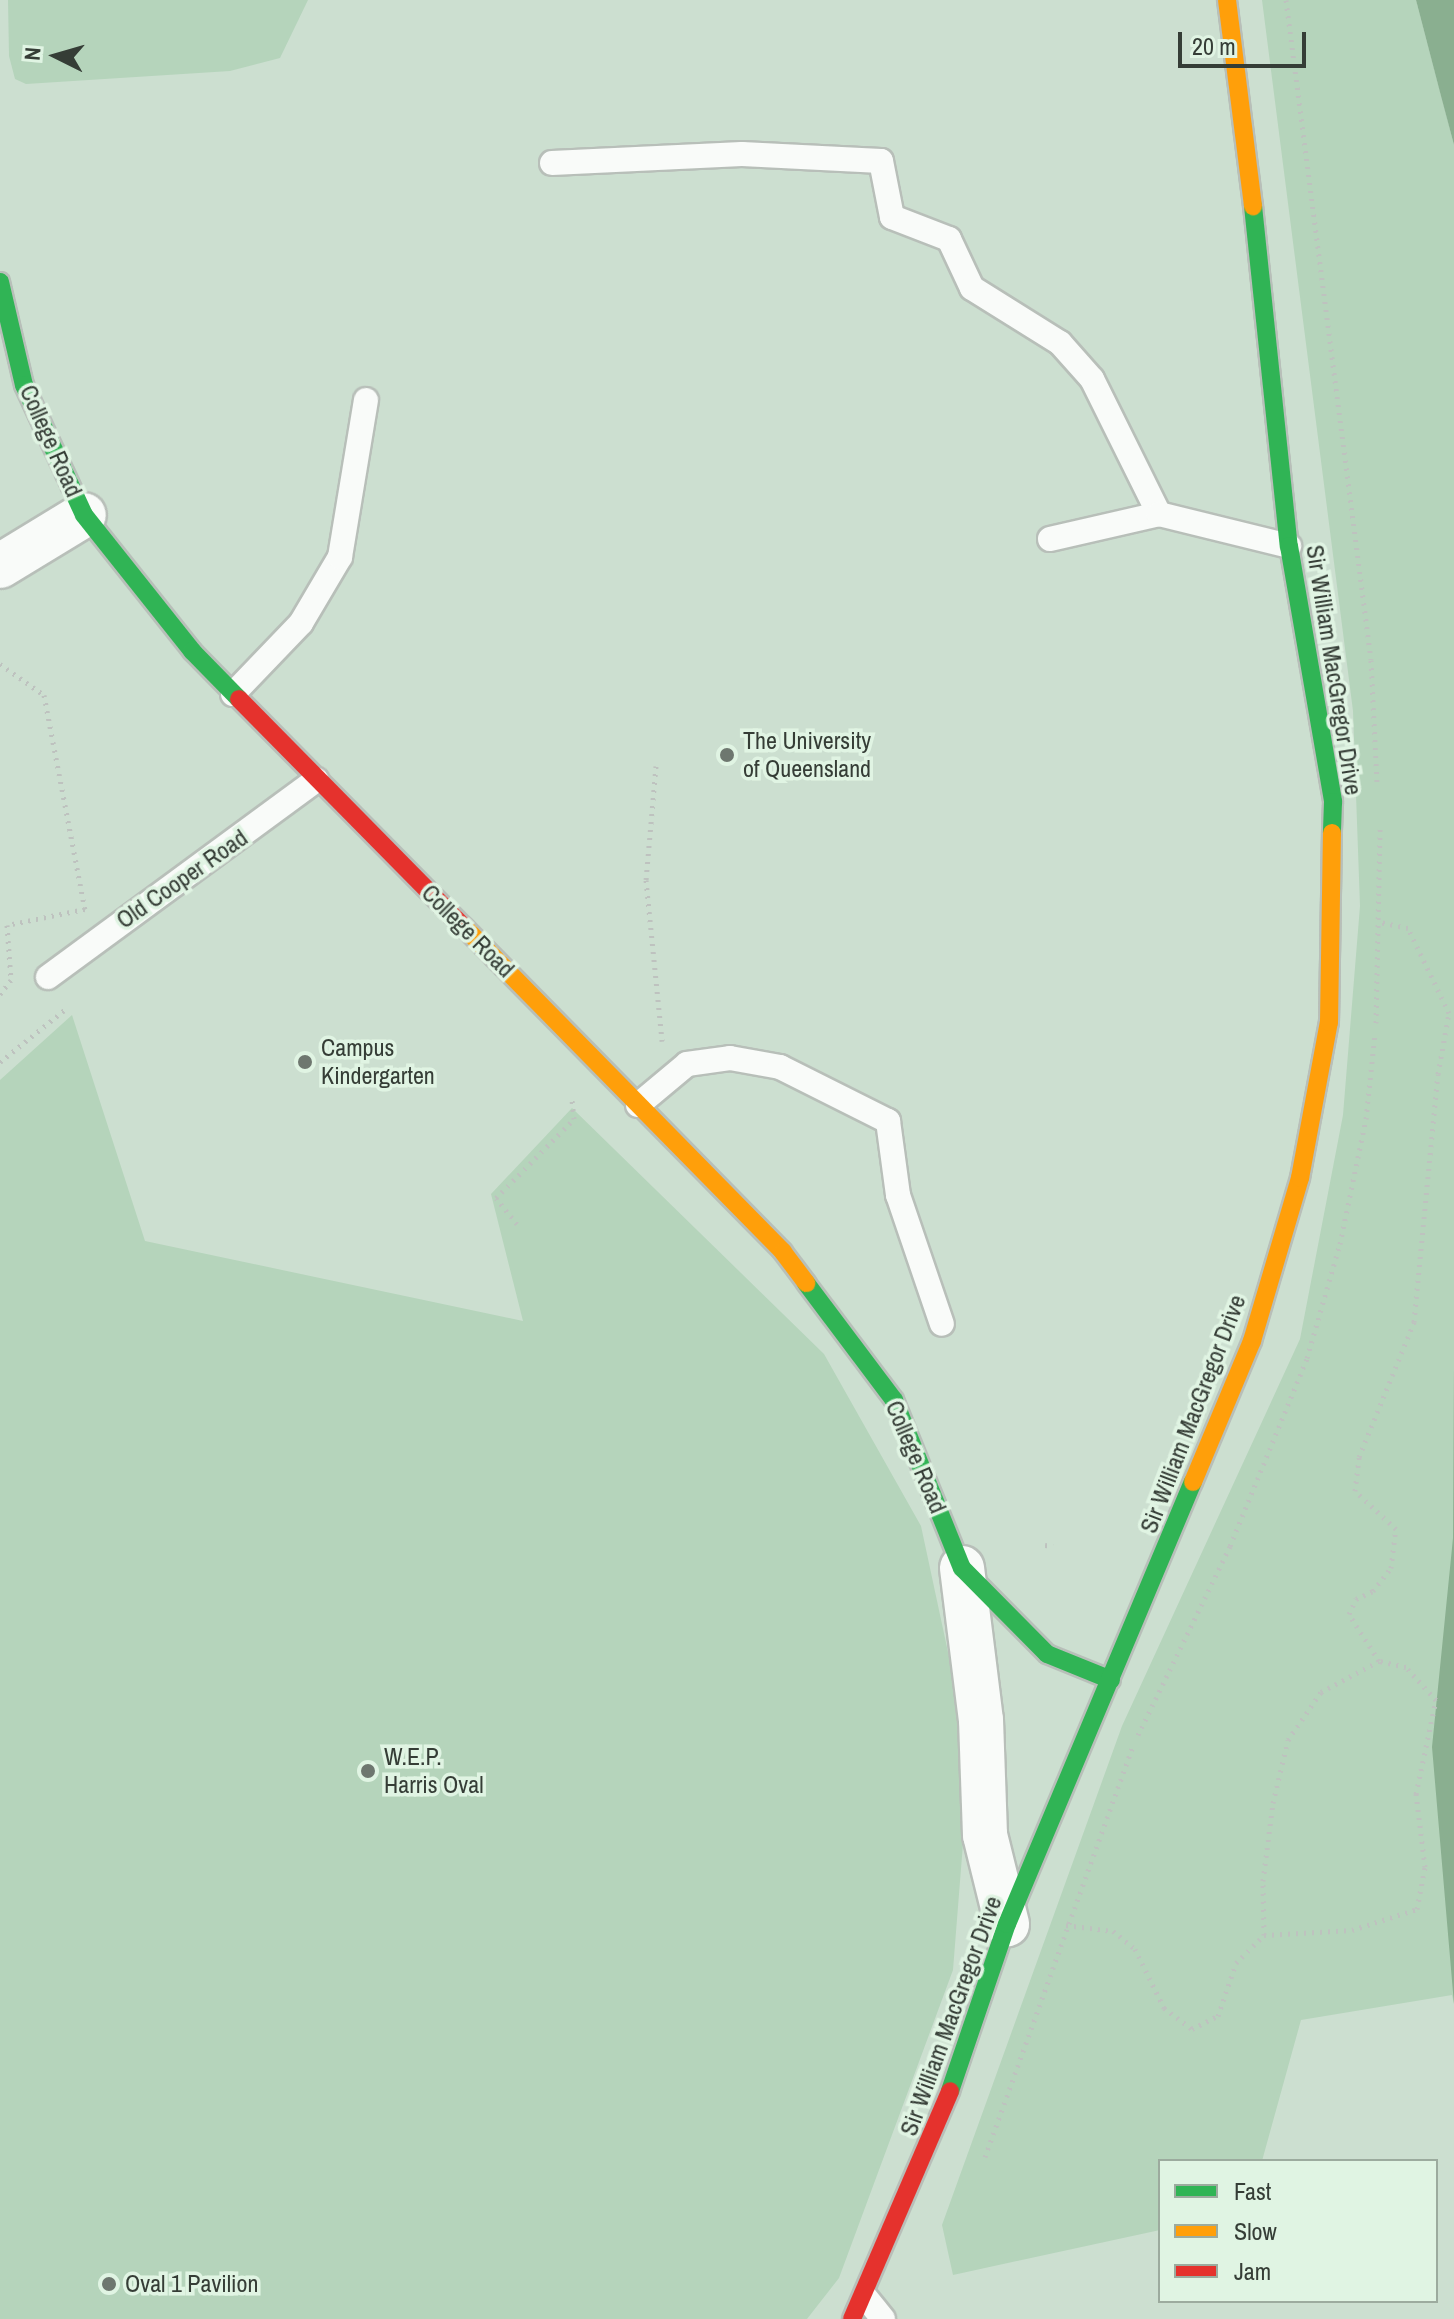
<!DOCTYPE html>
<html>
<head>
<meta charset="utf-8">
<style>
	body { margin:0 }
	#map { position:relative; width:1454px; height:2319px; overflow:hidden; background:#d8e2da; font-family:"Archivo Narrow",sans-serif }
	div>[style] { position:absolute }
	.built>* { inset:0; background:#ccdfd0 }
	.green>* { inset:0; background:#b5d4bb }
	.water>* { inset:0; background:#8aaf90 }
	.path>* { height:5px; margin-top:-2.5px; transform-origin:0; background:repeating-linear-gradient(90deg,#bec2bf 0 2px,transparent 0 8px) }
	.roads { filter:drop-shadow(2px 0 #b8bfb9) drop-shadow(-2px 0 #b8bfb9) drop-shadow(0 2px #b8bfb9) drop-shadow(0 -2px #b8bfb9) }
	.lane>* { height:24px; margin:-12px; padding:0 12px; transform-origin:12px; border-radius:12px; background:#f9fbf9 }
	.street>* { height:44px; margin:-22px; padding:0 22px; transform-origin:22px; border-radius:22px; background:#f9fbf9 }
	.fast>* { height:18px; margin:-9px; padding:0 9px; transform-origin:9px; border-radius:9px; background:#30b455 }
	.slow>* { height:18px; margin:-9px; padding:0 9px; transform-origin:9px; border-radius:9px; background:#ff9f0a }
	.jam>* { height:18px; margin:-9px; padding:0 9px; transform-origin:9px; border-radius:9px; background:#e5322d }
	.dots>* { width:22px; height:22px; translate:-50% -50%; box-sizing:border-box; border:4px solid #e0f4e3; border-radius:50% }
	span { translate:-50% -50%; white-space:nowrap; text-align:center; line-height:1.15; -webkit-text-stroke:7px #e0f4e3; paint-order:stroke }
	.street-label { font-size:24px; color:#353d36 }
	.poi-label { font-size:24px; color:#353d36 }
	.left { translate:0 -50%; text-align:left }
	.legend { position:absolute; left:1158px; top:2159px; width:280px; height:144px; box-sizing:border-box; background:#e0f4e3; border:2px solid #9cab9e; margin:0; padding:10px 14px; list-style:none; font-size:24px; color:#353d36 }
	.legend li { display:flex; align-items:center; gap:16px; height:40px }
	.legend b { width:40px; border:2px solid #9cab9e }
	.north { position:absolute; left:16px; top:16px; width:80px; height:80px; -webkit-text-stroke:6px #e0f4e3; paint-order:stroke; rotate:275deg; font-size:22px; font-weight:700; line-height:32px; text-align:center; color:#353d36 }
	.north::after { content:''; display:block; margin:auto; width:28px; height:36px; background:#353d36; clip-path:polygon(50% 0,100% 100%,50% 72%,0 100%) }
	.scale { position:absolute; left:1178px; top:32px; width:128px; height:36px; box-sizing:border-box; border:4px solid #353d36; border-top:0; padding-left:10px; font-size:24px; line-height:28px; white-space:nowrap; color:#353d36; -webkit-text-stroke:6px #e0f4e3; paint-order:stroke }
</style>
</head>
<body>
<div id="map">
	<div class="built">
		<div style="clip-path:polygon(evenodd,0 0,1416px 0,1454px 145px,1454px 2319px,0 2319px,0 0,1160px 2161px,1436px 2161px,1436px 2301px,1160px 2301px,1160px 2161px)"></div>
	</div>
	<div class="green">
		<div style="clip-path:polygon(8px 0,308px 0,280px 58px,230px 71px,26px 84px,15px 79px,9px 56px)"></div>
		<div style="clip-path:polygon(1262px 0,1416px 0,1454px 145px,1454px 2004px,1452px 1995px,1301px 2020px,1262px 2161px,1160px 2161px,1160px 2230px,953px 2275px,942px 2225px,1122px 1726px,1300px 1339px,1343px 1115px,1360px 906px,1353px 711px)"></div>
		<div style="clip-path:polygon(72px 1015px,145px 1241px,523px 1321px,491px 1194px,572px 1108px,824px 1354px,921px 1526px,970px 1755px,953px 1970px,839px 2278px,807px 2319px,0 2319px,0 1080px)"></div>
	</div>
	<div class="water">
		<div style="clip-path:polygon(1416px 0,1454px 0,1454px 145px,1441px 96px)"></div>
		<div style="clip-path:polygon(1454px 1365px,1454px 2004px,1432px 1747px,1453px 1538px)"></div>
	</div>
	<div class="path">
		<div style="left:1286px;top:0;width:665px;rotate:82.66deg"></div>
		<div style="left:1371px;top:660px;width:123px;rotate:87.2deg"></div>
		<div style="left:0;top:664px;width:54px;rotate:35.2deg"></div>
		<div style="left:44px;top:695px;width:218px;rotate:79.2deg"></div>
		<div style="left:85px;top:909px;width:80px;rotate:168.4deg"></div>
		<div style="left:7px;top:925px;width:55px;rotate:85.8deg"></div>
		<div style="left:11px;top:980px;width:18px;rotate:128deg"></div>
		<div style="left:656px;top:766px;width:114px;rotate:95deg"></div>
		<div style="left:646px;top:880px;width:162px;rotate:84.3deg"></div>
		<div style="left:1376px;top:1023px;width:194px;rotate:-88.8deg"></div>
		<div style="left:0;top:1062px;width:86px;rotate:-38.9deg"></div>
		<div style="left:517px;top:1224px;width:33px;rotate:-129deg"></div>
		<div style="left:496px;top:1198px;width:111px;rotate:-45.4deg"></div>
		<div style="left:574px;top:1119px;width:19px;rotate:-96deg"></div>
		<div style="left:1045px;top:1545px;width:8px;rotate:7deg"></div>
		<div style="left:1138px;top:1735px;width:210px;rotate:-64deg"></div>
		<div style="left:1230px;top:1546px;width:203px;rotate:-67.7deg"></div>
		<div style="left:1307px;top:1358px;width:119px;rotate:-73.9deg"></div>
		<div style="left:1340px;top:1244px;width:128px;rotate:-78.3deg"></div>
		<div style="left:1366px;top:1119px;width:86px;rotate:-84deg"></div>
		<div style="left:1066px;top:1925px;width:47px;rotate:7.3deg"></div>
		<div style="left:1113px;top:1931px;width:28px;rotate:39deg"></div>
		<div style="left:1135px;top:1949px;width:66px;rotate:63.8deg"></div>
		<div style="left:1164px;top:2008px;width:35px;rotate:37deg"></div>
		<div style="left:1192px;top:2029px;width:29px;rotate:-27deg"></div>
		<div style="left:1218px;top:2016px;width:56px;rotate:-71.2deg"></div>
		<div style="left:1236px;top:1963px;width:40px;rotate:-45deg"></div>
		<div style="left:1264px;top:1935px;width:88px;rotate:-3.3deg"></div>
		<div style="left:1352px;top:1930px;width:68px;rotate:-17.9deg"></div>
		<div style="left:1417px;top:1909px;width:43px;rotate:-79.2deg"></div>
		<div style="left:1425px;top:1867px;width:74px;rotate:-97deg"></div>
		<div style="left:1416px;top:1794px;width:96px;rotate:-78deg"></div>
		<div style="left:1436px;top:1700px;width:45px;rotate:-132.3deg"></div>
		<div style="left:1406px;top:1667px;width:28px;rotate:-167deg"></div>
		<div style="left:1379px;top:1661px;width:56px;rotate:-122.6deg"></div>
		<div style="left:1349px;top:1614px;width:17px;rotate:-65deg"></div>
		<div style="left:1356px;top:1599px;width:19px;rotate:-25deg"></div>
		<div style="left:1373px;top:1591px;width:29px;rotate:-52deg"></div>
		<div style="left:1391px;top:1568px;width:39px;rotate:-83deg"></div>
		<div style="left:1396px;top:1529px;width:56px;rotate:-137.2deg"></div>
		<div style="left:1355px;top:1491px;width:34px;rotate:-83deg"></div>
		<div style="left:1359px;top:1457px;width:146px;rotate:-67.8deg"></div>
		<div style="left:1414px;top:1322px;width:249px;rotate:-84.5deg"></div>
		<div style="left:1438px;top:1074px;width:62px;rotate:-79.8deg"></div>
		<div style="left:1449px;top:1013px;width:94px;rotate:-115.8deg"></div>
		<div style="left:1408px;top:928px;width:30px;rotate:-168deg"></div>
		<div style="left:1264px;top:1935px;width:54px;rotate:-91.1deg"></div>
		<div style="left:1263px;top:1881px;width:79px;rotate:-82.7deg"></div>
		<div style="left:1273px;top:1803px;width:65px;rotate:-76.6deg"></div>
		<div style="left:1288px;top:1740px;width:58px;rotate:-55.5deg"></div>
		<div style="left:1321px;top:1692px;width:66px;rotate:-28.1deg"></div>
		<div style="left:985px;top:2157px;width:439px;rotate:-70.2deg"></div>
	</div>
	<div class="roads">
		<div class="lane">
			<div style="left:552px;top:163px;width:190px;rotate:-2.7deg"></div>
			<div style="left:742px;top:154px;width:139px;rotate:2.9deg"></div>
			<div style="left:881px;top:161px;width:57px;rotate:78.9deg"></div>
			<div style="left:892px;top:217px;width:61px;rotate:21.1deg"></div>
			<div style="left:949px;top:239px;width:54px;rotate:64.9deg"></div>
			<div style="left:972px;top:288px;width:104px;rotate:32deg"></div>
			<div style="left:1060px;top:343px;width:48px;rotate:48.4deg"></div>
			<div style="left:1092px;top:379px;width:151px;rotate:63.6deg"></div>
			<div style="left:1050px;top:539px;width:112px;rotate:-12.9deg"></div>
			<div style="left:1159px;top:514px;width:134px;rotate:13.8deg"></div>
			<div style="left:233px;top:694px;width:98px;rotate:-46.2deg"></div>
			<div style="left:301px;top:623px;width:77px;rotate:-59.4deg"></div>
			<div style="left:340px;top:557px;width:159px;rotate:-80.6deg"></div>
			<div style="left:48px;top:977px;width:333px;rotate:-36.3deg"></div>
			<div style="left:638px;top:1105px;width:64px;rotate:-39.9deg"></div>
			<div style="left:687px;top:1064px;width:43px;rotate:-7.9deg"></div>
			<div style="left:730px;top:1058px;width:51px;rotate:10.2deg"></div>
			<div style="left:780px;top:1067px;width:121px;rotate:26.6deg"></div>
			<div style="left:888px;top:1121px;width:75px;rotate:82.3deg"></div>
			<div style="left:898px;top:1195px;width:136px;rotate:71.2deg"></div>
			<div style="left:866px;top:2298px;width:27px;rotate:51deg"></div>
		</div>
		<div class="street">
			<div style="left:0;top:566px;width:98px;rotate:-31.3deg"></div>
			<div style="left:962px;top:1568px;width:153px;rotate:82.9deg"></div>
			<div style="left:981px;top:1720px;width:115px;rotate:88deg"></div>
			<div style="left:985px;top:1835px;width:92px;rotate:76.1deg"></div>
		</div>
		<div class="fast">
			<div style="left:1253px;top:206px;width:342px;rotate:84deg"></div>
			<div style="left:1289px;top:546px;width:260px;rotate:80.2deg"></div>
			<div style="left:1333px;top:802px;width:31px;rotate:92deg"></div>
			<div style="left:0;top:282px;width:106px;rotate:76.9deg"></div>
			<div style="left:24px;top:385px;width:143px;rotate:65.2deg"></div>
			<div style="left:84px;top:515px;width:174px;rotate:51.5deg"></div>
			<div style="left:192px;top:651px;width:67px;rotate:45.6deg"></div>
			<div style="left:806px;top:1283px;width:146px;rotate:53.1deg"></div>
			<div style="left:894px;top:1400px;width:181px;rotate:68deg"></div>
			<div style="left:962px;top:1568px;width:121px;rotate:45.3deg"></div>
			<div style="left:1047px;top:1654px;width:69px;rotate:22.1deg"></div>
			<div style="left:950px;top:2091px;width:176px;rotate:-71.2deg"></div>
			<div style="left:1007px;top:1924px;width:480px;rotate:-67.2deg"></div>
		</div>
		<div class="slow">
			<div style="left:1227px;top:0;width:208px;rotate:82.8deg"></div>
			<div style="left:464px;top:927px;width:455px;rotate:45.5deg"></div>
			<div style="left:783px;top:1252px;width:39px;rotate:53deg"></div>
			<div style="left:1193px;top:1482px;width:153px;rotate:-67.3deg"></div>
			<div style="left:1252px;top:1341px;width:170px;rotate:-73.6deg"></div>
			<div style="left:1300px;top:1178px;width:159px;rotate:-79.5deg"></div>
			<div style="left:1329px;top:1022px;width:189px;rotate:-89.1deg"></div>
		</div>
		<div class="jam">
			<div style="left:239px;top:699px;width:320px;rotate:45.4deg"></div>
			<div style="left:852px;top:2319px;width:248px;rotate:-66.7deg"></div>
		</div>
	</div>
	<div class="dots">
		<div style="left:727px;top:755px;background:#6e776f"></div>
		<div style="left:305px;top:1062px;background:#6e776f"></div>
		<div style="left:368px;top:1771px;background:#6e776f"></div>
		<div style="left:109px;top:2284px;background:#6e776f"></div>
	</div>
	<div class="street-label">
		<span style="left:51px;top:441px;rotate:66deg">College Road</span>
		<span style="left:1334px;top:670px;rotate:81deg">Sir William MacGregor Drive</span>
		<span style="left:182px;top:879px;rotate:-35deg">Old Cooper Road</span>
		<span style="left:468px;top:931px;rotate:45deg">College Road</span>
		<span style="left:1193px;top:1414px;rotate:-69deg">Sir William MacGregor Drive</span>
		<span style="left:916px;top:1457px;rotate:67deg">College Road</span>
		<span style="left:951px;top:2016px;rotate:-70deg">Sir William MacGregor Drive</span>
	</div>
	<div class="poi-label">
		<span class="left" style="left:743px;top:755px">The University<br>of Queensland</span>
		<span class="left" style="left:321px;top:1062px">Campus<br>Kindergarten</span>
		<span class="left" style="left:384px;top:1771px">W.E.P.<br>Harris Oval</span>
		<span class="left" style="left:125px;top:2284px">Oval 1 Pavilion</span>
	</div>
	<ul class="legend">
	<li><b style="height:10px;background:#30b455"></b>Fast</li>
	<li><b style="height:10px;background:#ff9f0a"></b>Slow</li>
	<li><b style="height:10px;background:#e5322d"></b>Jam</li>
	</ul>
	<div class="north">N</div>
	<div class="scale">20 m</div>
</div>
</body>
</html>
